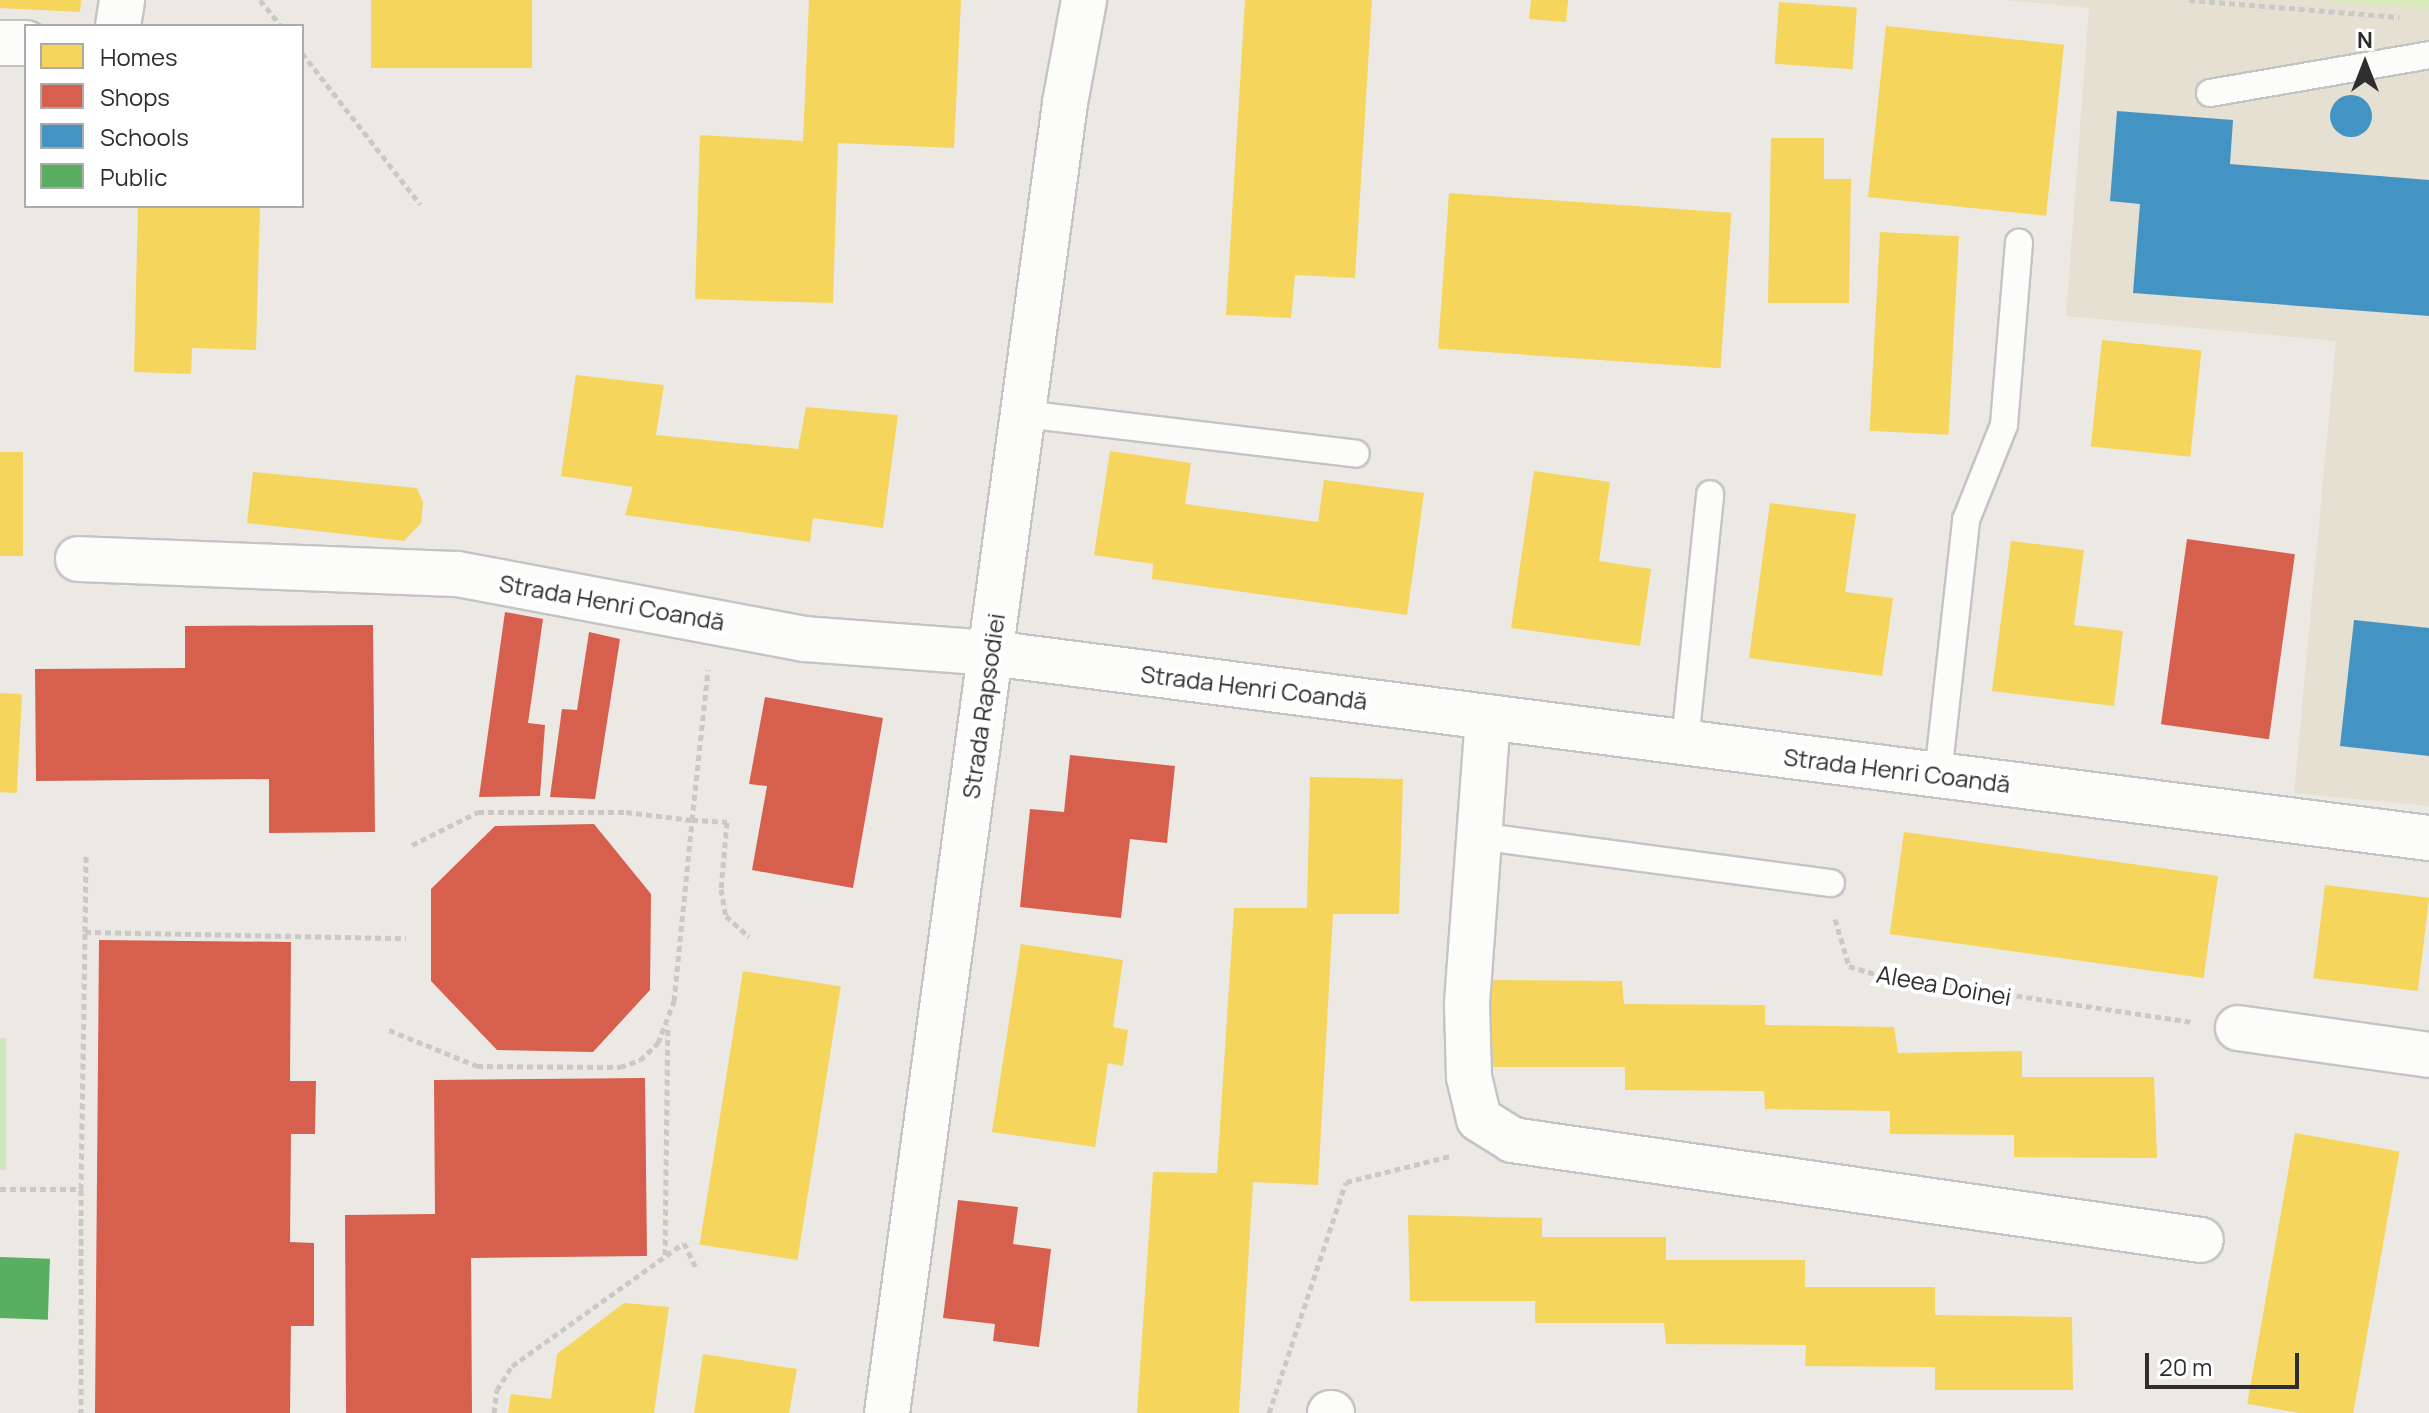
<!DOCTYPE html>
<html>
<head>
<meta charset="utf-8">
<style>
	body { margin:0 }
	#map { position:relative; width:2429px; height:1413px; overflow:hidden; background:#ece8e4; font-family:Manrope,sans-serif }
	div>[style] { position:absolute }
	.education>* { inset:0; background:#e6e0d3 }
	.green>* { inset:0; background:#cee6be; transform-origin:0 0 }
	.pitch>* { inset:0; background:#d9eabb }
	.homes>* { inset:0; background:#f6d55c; transform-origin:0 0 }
	.shops>* { inset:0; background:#d6604d; transform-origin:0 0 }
	.schools>* { inset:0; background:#4393c3 }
	.round { border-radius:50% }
	.public>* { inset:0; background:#5aae61; transform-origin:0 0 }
	.path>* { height:5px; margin-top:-2.5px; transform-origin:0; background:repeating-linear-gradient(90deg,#c9c9c8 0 6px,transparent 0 10px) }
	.roads { filter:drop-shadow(2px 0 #c5c4c5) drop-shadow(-2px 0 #c5c4c5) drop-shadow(0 2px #c5c4c5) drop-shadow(0 -2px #c5c4c5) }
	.service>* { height:26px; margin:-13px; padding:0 13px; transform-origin:13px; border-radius:13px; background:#fcfcfb }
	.minor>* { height:44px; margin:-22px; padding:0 22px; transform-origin:22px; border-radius:22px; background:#fcfcfb }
	.tertiary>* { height:44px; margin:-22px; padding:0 22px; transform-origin:22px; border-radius:22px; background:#fcfcfb }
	span { translate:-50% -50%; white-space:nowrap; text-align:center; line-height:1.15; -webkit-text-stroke:8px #fff; paint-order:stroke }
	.street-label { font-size:24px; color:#2e2e2e }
	.legend { position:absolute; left:24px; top:24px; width:280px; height:184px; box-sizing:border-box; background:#fff; border:2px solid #ababab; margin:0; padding:10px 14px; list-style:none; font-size:24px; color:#2e2e2e }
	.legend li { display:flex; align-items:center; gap:16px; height:40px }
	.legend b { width:40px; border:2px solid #ababab }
	.north { position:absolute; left:2325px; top:24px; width:80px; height:80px; -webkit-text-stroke:6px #fff; paint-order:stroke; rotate:0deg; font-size:22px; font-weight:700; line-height:32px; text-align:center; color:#2e2e2e }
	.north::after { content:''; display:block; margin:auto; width:28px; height:36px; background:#2e2e2e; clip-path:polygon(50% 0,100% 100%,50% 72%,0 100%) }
	.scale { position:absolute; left:2145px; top:1353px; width:154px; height:36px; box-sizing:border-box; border:4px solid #2e2e2e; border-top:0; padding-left:10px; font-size:24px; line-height:28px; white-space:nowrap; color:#2e2e2e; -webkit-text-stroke:6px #fff; paint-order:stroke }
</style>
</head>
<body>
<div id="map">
	<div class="education">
		<div style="clip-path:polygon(2006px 0,2429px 0,2429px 806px,2294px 793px,2336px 341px,2066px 316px,2089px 8px)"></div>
	</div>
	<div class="green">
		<div style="left:0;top:1038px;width:6px;height:132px"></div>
	</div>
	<div class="pitch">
		<div style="clip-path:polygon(2321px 0,2429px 0,2429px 9px,2392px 6px)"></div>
	</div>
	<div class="homes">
		<div style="clip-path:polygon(0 0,81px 0,80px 12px,0 8px)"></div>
		<div style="left:371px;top:0;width:161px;height:68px"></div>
		<div style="clip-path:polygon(809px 0,961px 0,954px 148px,838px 143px,833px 303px,695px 299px,700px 135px,803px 141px)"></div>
		<div style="clip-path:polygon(1245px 0,1372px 0,1355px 278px,1295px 275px,1291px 318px,1226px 315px)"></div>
		<div style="clip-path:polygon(1531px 0,1568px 0,1566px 22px,1529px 19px)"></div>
		<div style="left:1779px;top:2px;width:78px;height:62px;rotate:4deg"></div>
		<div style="left:1886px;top:26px;width:179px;height:172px;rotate:6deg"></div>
		<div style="clip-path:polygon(1771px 138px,1824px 138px,1824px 179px,1851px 179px,1849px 303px,1768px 303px)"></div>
		<div style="left:1449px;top:193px;width:283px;height:156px;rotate:4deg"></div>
		<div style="clip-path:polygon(138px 206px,260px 206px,256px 350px,192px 348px,191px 374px,134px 372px)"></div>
		<div style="left:1880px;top:232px;width:79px;height:199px;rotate:3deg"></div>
		<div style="left:2102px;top:340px;width:100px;height:107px;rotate:6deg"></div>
		<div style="clip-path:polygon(576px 375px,664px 385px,656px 435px,798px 449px,806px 407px,898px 415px,883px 528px,813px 518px,810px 542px,625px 515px,633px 487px,561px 476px)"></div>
		<div style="clip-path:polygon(1110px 451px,1191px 463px,1185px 504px,1318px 522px,1324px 480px,1424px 493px,1407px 615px,1152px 579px,1153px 564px,1094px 555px)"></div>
		<div style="left:0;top:452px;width:23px;height:104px"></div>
		<div style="clip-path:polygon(1534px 471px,1610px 482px,1599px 561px,1651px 569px,1640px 646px,1511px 628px)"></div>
		<div style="clip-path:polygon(253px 472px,417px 488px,423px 502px,421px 523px,404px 541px,247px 523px)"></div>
		<div style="clip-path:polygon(1770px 503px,1856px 514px,1845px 592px,1893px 598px,1882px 676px,1749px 658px)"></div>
		<div style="clip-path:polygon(2011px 541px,2084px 550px,2074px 625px,2123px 631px,2114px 706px,1992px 691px)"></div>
		<div style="left:0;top:693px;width:22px;height:99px;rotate:3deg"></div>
		<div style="clip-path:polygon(1310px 777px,1403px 779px,1399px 914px,1333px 914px,1318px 1185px,1253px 1182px,1239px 1413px,1137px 1413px,1153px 1172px,1217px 1173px,1234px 908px,1307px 908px)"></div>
		<div style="left:1904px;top:832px;width:317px;height:103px;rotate:8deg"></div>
		<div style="left:2325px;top:885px;width:105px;height:94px;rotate:7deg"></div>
		<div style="clip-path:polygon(1021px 944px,1123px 960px,1113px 1027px,1128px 1030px,1123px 1066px,1108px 1063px,1095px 1147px,992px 1132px)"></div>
		<div style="left:743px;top:971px;width:99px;height:277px;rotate:9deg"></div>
		<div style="clip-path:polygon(1490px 980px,1622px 981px,1624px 1004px,1765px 1005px,1765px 1025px,1894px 1027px,1898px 1053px,2022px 1051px,2022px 1077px,2154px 1077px,2157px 1158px,2014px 1157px,2014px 1135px,1890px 1134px,1890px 1111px,1765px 1109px,1764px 1091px,1625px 1090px,1625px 1067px,1493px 1067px)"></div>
		<div style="left:2295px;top:1133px;width:106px;height:275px;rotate:10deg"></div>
		<div style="clip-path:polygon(1408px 1215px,1542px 1218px,1542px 1237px,1666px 1237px,1666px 1260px,1805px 1260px,1805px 1287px,1935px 1287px,1935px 1315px,2072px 1317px,2073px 1390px,1935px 1390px,1935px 1367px,1805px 1366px,1806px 1345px,1666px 1344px,1664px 1323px,1535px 1323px,1535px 1301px,1410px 1301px)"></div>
		<div style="clip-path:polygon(624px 1303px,669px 1307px,654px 1413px,508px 1413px,511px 1394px,551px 1399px,557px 1354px)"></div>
		<div style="clip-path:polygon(703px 1354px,797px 1369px,789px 1413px,694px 1413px)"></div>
	</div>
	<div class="shops">
		<div style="left:2187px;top:539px;width:109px;height:187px;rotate:8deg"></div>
		<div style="clip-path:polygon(505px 612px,543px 619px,528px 723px,545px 725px,540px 796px,479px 797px)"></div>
		<div style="clip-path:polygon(373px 625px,375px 832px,269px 833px,269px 779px,36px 781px,35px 669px,185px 668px,185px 626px)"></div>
		<div style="clip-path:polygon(589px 632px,620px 639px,595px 799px,550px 797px,562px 709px,577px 710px)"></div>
		<div style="clip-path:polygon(765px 697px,883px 718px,853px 888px,752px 870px,767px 786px,749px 784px)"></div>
		<div style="clip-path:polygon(1070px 755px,1175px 766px,1167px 843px,1130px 839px,1121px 918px,1020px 907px,1030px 809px,1064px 812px)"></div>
		<div style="clip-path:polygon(594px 824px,651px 894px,650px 990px,593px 1052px,497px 1050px,431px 981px,431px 889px,495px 826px)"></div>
		<div style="clip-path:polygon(99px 940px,291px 942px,290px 1081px,316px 1081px,315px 1134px,291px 1134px,290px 1242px,314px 1243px,314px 1326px,291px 1326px,290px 1413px,95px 1413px)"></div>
		<div style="clip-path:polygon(645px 1078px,647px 1256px,471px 1258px,472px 1413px,346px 1413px,345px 1215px,435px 1214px,434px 1080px)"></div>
		<div style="clip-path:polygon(958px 1200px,1018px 1207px,1013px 1244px,1051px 1249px,1039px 1347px,993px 1341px,995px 1324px,943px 1318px)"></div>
	</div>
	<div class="schools">
		<div class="round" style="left:2330px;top:95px;width:42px;height:42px"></div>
		<div style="clip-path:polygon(2117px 111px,2233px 120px,2230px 164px,2429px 180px,2429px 316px,2133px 293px,2140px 204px,2110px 201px)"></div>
		<div style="clip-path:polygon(2354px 620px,2429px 628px,2429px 756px,2340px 746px)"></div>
	</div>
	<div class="public">
		<div style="left:0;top:1257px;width:50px;height:61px;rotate:2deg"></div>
	</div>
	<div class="path">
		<div style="left:260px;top:0;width:33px;rotate:51deg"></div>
		<div style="left:2189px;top:0;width:211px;rotate:4.6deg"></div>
		<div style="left:302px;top:53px;width:192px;rotate:52deg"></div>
		<div style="left:412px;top:845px;width:74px;rotate:-26.6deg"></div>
		<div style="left:478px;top:812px;width:148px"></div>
		<div style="left:626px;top:812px;width:66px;rotate:6.9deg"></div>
		<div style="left:692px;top:820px;width:151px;rotate:-83.9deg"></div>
		<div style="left:1835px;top:919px;width:49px;rotate:73.4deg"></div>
		<div style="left:1849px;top:966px;width:30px;rotate:17deg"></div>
		<div style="left:1878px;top:975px;width:318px;rotate:8.5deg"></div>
		<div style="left:85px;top:932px;width:76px;rotate:-89.2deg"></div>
		<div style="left:389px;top:1030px;width:95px;rotate:22.2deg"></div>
		<div style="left:477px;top:1066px;width:143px;rotate:0.4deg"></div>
		<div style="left:620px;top:1067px;width:21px;rotate:-19deg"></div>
		<div style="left:640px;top:1060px;width:25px;rotate:-43deg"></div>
		<div style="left:658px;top:1043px;width:45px;rotate:-69.1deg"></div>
		<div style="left:674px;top:1001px;width:182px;rotate:-84.3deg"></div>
		<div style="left:692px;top:820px;width:35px;rotate:3deg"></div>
		<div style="left:727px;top:822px;width:67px;rotate:95.1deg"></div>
		<div style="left:721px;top:889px;width:27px;rotate:80deg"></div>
		<div style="left:726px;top:916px;width:31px;rotate:42deg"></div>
		<div style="left:0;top:1189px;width:81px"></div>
		<div style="left:81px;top:1189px;width:224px;rotate:90deg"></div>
		<div style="left:81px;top:1189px;width:257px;rotate:-89.1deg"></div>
		<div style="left:85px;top:932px;width:321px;rotate:1.1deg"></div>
		<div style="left:665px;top:1255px;width:230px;rotate:-89.3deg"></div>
		<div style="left:494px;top:1413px;width:23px;rotate:-83deg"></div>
		<div style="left:497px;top:1390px;width:28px;rotate:-58deg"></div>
		<div style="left:512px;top:1366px;width:211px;rotate:-35.6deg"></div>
		<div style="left:684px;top:1243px;width:28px;rotate:64deg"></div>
		<div style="left:1269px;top:1413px;width:243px;rotate:-71.6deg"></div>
		<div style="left:1346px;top:1182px;width:107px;rotate:-14deg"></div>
	</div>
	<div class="roads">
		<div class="service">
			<div style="left:2210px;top:93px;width:222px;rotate:-9.8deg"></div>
			<div style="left:1023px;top:414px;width:335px;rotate:6.8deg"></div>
			<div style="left:1685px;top:742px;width:249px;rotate:-84.2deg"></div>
			<div style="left:1938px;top:775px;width:257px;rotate:-83.7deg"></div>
			<div style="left:1966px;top:520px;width:102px;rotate:-68.2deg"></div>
			<div style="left:2004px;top:425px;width:183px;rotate:-85.3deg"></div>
			<div style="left:1478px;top:836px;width:356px;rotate:7.6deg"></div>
		</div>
		<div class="minor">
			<div style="left:118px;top:26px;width:26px;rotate:-81deg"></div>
			<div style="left:0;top:43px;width:26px"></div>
			<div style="left:78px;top:559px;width:379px;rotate:2.3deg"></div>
			<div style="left:457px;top:574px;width:354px;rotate:10.6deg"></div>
			<div style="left:805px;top:639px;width:186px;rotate:4.3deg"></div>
			<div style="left:990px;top:653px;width:1451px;rotate:7.33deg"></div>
			<div style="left:1488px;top:717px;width:289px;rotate:94.2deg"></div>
			<div style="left:1467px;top:1005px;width:72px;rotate:88.4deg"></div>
			<div style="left:1469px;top:1077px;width:43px;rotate:76.6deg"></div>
			<div style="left:1479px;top:1119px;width:39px;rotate:32deg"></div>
			<div style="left:1512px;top:1140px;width:696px;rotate:8.26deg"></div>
			<div style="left:2238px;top:1028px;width:193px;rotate:8deg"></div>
			<div style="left:1330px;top:1413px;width:2px"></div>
		</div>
		<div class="tertiary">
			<div style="left:887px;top:1413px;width:1322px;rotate:-82.26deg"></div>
			<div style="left:1065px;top:103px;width:105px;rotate:-79.5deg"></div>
		</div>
	</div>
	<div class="street-label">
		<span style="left:612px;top:602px;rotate:10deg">Strada Henri Coandă</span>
		<span style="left:1254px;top:687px;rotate:7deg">Strada Henri Coandă</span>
		<span style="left:983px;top:706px;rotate:-82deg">Strada Rapsodiei</span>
		<span style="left:1897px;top:770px;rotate:7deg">Strada Henri Coandă</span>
		<span style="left:1944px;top:985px;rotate:10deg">Aleea Doinei</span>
	</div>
	<ul class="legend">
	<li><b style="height:22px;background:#f6d55c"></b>Homes</li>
	<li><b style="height:22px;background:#d6604d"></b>Shops</li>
	<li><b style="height:22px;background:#4393c3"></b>Schools</li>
	<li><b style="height:22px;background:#5aae61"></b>Public</li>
	</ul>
	<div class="north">N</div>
	<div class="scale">20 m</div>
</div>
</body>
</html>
